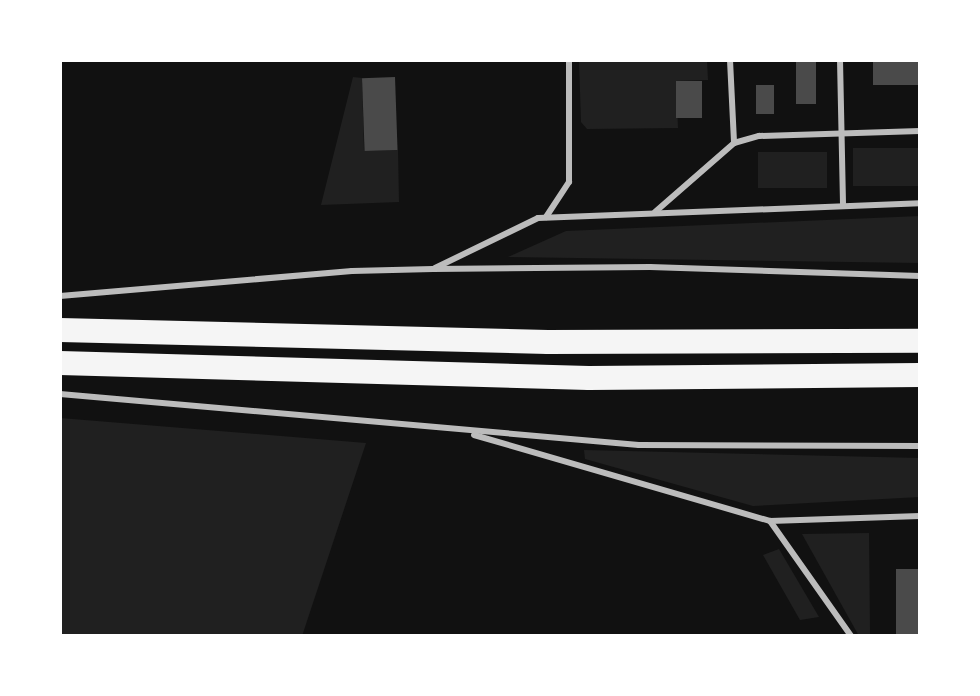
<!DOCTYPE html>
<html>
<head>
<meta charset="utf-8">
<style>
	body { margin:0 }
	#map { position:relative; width:980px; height:696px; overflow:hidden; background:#111; font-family:Barlow,sans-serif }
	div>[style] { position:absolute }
	.green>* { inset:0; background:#202020; transform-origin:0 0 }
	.building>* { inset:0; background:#4a4a4a; transform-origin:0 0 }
	.service>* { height:6px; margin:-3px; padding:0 3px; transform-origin:3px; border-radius:3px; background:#bcbcbc }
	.motorway>* { height:24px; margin:-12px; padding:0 12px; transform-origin:12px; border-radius:12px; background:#f5f5f5 }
	span { translate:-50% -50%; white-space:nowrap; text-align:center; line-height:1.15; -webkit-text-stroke:7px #fff; paint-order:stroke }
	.frame { position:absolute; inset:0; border:62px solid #fff; pointer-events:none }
</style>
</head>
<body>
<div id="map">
	<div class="green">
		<div style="clip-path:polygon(579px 60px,707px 60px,708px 80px,676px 81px,678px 128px,587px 129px,581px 122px)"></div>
		<div style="clip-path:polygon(353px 77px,362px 78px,364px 151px,398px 150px,399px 202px,321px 205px)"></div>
		<div style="left:920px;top:148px;width:38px;height:67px;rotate:90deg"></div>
		<div style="left:758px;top:152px;width:69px;height:36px"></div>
		<div style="clip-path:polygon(920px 216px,920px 263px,508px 257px,566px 231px)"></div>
		<div style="clip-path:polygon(60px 418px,366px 443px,302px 636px,60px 636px)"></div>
		<div style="clip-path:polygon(584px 450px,920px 458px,920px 497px,753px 506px,585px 459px)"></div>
		<div style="clip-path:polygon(869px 533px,870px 636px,859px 636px,802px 534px)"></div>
		<div style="clip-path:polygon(779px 549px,819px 617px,800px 620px,763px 555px)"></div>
	</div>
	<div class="building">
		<div style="left:796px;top:60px;width:20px;height:44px"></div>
		<div style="left:873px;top:60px;width:47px;height:25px"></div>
		<div style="left:395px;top:77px;width:73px;height:33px;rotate:88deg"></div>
		<div style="left:676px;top:81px;width:26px;height:37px"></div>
		<div style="left:756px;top:85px;width:18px;height:29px"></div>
		<div style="left:920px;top:569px;width:67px;height:24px;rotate:90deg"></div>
	</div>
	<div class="service">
		<div style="left:730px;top:60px;width:83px;rotate:87.2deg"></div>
		<div style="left:840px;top:60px;width:145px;rotate:88.8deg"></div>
		<div style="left:655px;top:212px;width:105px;rotate:-41.1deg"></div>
		<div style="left:734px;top:143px;width:26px;rotate:-16deg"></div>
		<div style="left:759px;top:136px;width:161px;rotate:-1.8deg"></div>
		<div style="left:546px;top:217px;width:42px;rotate:-56.7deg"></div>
		<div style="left:569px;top:182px;width:122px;rotate:-90deg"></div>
		<div style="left:435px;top:268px;width:114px;rotate:-25.9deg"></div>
		<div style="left:538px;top:218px;width:382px;rotate:-2.2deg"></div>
		<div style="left:60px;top:296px;width:293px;rotate:-4.9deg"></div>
		<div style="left:352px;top:271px;width:81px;rotate:-1.4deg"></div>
		<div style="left:433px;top:269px;width:217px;rotate:-0.5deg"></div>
		<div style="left:650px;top:267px;width:270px;rotate:1.9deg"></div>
		<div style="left:60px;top:394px;width:581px;rotate:5.03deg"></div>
		<div style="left:639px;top:445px;width:281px;rotate:0.2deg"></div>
		<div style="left:474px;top:435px;width:308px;rotate:16.2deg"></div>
		<div style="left:770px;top:521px;width:150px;rotate:-1.9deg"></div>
		<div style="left:770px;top:521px;width:141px;rotate:54.8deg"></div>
	</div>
	<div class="motorway">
		<div style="left:60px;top:330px;width:488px;rotate:1.4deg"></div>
		<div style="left:548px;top:342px;width:372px;rotate:-0.2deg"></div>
		<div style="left:60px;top:363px;width:529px;rotate:1.62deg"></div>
		<div style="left:589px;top:378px;width:331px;rotate:-0.5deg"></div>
	</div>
	<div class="frame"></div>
</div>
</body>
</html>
